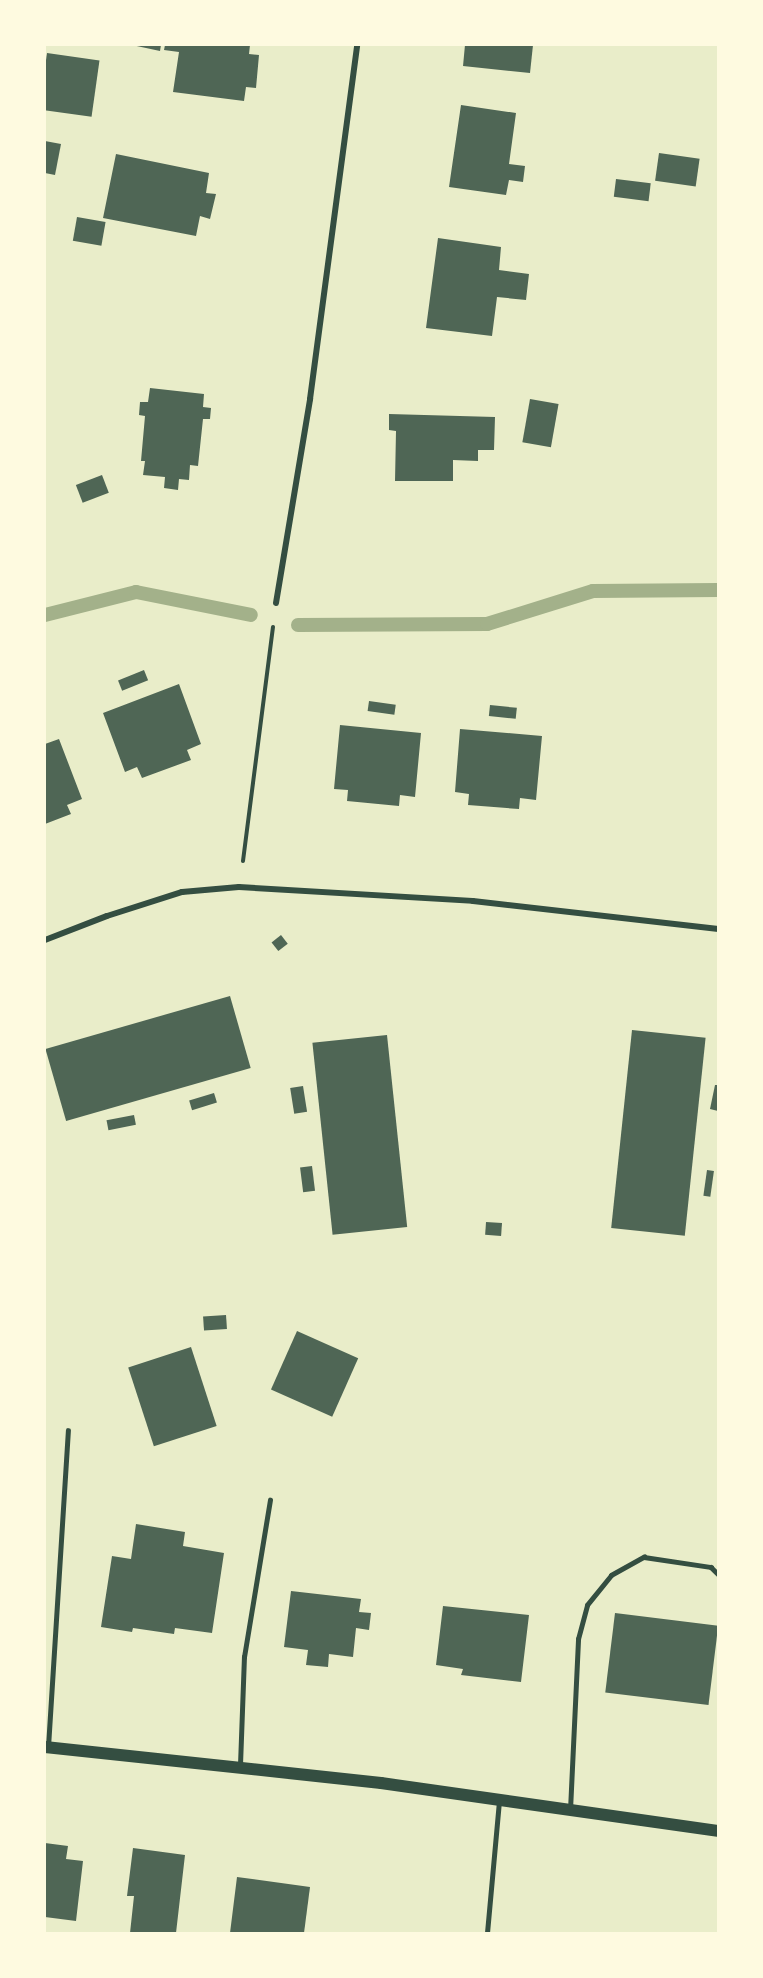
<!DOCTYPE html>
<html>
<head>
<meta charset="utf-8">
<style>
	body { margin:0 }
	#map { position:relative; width:763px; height:1978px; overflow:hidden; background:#e9edc9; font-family:"Open Sans",sans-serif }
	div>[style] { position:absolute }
	.stream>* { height:14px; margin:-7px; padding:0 7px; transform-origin:7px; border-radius:7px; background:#a3b18a }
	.building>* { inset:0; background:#4f6655; transform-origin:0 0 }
	.path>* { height:4px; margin:-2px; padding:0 2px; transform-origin:2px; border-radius:2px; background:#344e41 }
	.service>* { height:4.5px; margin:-2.25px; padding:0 2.25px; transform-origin:2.25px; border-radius:2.25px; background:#344e41 }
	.minor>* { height:6px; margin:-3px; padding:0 3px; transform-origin:3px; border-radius:3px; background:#344e41 }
	.secondary>* { height:12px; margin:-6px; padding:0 6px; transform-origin:6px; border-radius:6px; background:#344e41 }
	span { translate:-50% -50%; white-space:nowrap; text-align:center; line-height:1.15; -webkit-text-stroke:6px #fefae0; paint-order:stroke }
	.frame { position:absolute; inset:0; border:46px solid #fefae0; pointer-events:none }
</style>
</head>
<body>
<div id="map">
	<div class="stream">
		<div style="left:45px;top:615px;width:94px;rotate:-14.2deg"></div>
		<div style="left:136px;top:592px;width:117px;rotate:11.3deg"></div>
		<div style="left:298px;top:625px;width:189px;rotate:-0.3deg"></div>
		<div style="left:487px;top:624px;width:111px;rotate:-17.3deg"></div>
		<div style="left:593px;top:591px;width:125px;rotate:-0.5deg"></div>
	</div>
	<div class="building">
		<div style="clip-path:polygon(132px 45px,161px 45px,160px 51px)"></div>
		<div style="clip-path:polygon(165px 45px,250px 45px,249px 54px,259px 55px,256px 88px,246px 87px,244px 101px,173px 92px,179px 52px,164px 50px)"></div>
		<div style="clip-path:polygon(465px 45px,533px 45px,530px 73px,463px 66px)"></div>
		<div style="left:47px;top:53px;width:53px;height:57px;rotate:8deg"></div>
		<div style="clip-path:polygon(461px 105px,516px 113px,509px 164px,525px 166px,523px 182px,509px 180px,506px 195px,449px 187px)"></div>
		<div style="clip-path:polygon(45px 141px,61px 144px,55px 175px,45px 173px)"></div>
		<div style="left:659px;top:153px;width:41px;height:28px;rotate:8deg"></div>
		<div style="clip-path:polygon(116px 154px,209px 173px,206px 193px,216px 194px,210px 219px,200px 216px,196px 236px,103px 218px)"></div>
		<div style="left:616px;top:179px;width:35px;height:18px;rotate:7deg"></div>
		<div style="left:77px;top:217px;width:29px;height:24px;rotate:10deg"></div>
		<div style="clip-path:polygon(438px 238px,501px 247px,499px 270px,529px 274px,526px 300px,497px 297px,492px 336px,426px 328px)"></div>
		<div style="clip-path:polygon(150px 388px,204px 394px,203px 407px,211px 408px,210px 419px,203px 419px,198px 466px,190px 465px,189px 480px,179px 479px,178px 490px,164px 488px,165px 477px,143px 475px,145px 461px,141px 461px,145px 416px,139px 415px,140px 402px,148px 402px)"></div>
		<div style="left:530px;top:399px;width:29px;height:44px;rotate:10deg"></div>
		<div style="clip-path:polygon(389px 414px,495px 417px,494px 450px,478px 450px,478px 461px,453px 460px,453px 481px,395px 481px,396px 431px,389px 430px)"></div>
		<div style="left:102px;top:475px;width:19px;height:28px;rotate:69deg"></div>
		<div style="left:144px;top:670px;width:11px;height:28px;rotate:68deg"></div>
		<div style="clip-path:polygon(179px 684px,201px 744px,187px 750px,191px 760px,142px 778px,137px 767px,125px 772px,103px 713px)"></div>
		<div style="left:369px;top:701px;width:27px;height:10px;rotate:8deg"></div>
		<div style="left:490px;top:705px;width:27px;height:11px;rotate:6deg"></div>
		<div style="clip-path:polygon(340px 725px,421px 733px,415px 797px,400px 795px,399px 806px,347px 801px,348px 790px,334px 789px)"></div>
		<div style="clip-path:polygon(460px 729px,542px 736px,536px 800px,520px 798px,519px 809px,468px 805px,469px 794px,455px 792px)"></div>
		<div style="clip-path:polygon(59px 739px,82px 799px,67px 805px,71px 814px,45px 824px,45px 744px)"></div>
		<div style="left:281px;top:935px;width:11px;height:12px;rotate:52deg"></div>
		<div style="left:230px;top:996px;width:75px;height:192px;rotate:74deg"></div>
		<div style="left:632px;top:1030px;width:74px;height:199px;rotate:6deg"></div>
		<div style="left:387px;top:1035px;width:193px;height:75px;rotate:84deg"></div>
		<div style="clip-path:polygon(715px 1085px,718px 1085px,718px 1111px,710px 1109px)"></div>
		<div style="left:303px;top:1086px;width:26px;height:13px;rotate:81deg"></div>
		<div style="left:214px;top:1093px;width:10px;height:26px;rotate:73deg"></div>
		<div style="left:134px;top:1115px;width:10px;height:28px;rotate:79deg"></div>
		<div style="left:312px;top:1166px;width:25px;height:12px;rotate:83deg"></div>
		<div style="left:707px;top:1170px;width:7px;height:26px;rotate:8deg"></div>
		<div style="left:502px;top:1223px;width:13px;height:16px;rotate:94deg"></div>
		<div style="left:226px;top:1315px;width:14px;height:23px;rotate:86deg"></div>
		<div style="left:297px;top:1331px;width:67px;height:64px;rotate:24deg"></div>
		<div style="left:191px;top:1347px;width:83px;height:66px;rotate:72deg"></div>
		<div style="clip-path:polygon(136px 1524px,185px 1532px,183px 1546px,224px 1553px,212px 1633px,175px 1628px,174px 1634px,133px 1628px,132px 1632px,101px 1627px,112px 1556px,131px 1559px)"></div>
		<div style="clip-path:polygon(291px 1591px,361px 1599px,359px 1612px,371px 1613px,369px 1630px,356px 1628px,353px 1657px,329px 1654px,328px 1667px,306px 1665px,308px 1650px,284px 1647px)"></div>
		<div style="clip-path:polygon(443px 1606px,529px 1615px,521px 1682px,461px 1675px,463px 1669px,436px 1665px)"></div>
		<div style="left:615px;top:1613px;width:104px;height:80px;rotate:7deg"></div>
		<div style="clip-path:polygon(45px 1843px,68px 1846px,66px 1859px,83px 1861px,76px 1921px,45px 1917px)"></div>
		<div style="clip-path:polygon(133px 1848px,185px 1855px,176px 1933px,130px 1933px,134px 1896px,127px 1896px)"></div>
		<div style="clip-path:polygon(237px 1877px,310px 1887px,304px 1933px,230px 1933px)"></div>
	</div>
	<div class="path">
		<div style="left:243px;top:861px;width:236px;rotate:-82.7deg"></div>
	</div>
	<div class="service">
		<div style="left:48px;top:1747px;width:317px;rotate:-86.4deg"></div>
		<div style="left:240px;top:1765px;width:108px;rotate:-87.9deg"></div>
		<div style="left:244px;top:1657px;width:159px;rotate:-80.6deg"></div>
		<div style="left:570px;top:1810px;width:171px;rotate:-87.3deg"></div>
		<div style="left:578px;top:1639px;width:35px;rotate:-75deg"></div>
		<div style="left:587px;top:1605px;width:38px;rotate:-51deg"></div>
		<div style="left:611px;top:1575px;width:38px;rotate:-29deg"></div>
		<div style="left:644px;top:1557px;width:68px;rotate:8.5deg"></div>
		<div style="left:711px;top:1567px;width:10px;rotate:45deg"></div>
		<div style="left:487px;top:1933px;width:134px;rotate:-84.8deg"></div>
	</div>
	<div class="minor">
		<div style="left:276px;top:603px;width:207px;rotate:-80.5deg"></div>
		<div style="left:310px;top:399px;width:357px;rotate:-82.4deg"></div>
		<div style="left:45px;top:940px;width:66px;rotate:-21.2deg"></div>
		<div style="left:107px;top:916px;width:79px;rotate:-17.7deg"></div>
		<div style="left:182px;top:892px;width:57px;rotate:-5deg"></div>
		<div style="left:239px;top:887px;width:234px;rotate:3.4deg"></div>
		<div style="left:473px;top:901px;width:247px;rotate:6.5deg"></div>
	</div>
	<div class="secondary">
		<div style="left:45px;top:1747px;width:338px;rotate:6.1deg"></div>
		<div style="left:381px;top:1783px;width:340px;rotate:8.1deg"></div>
	</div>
	<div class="frame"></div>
</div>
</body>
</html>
